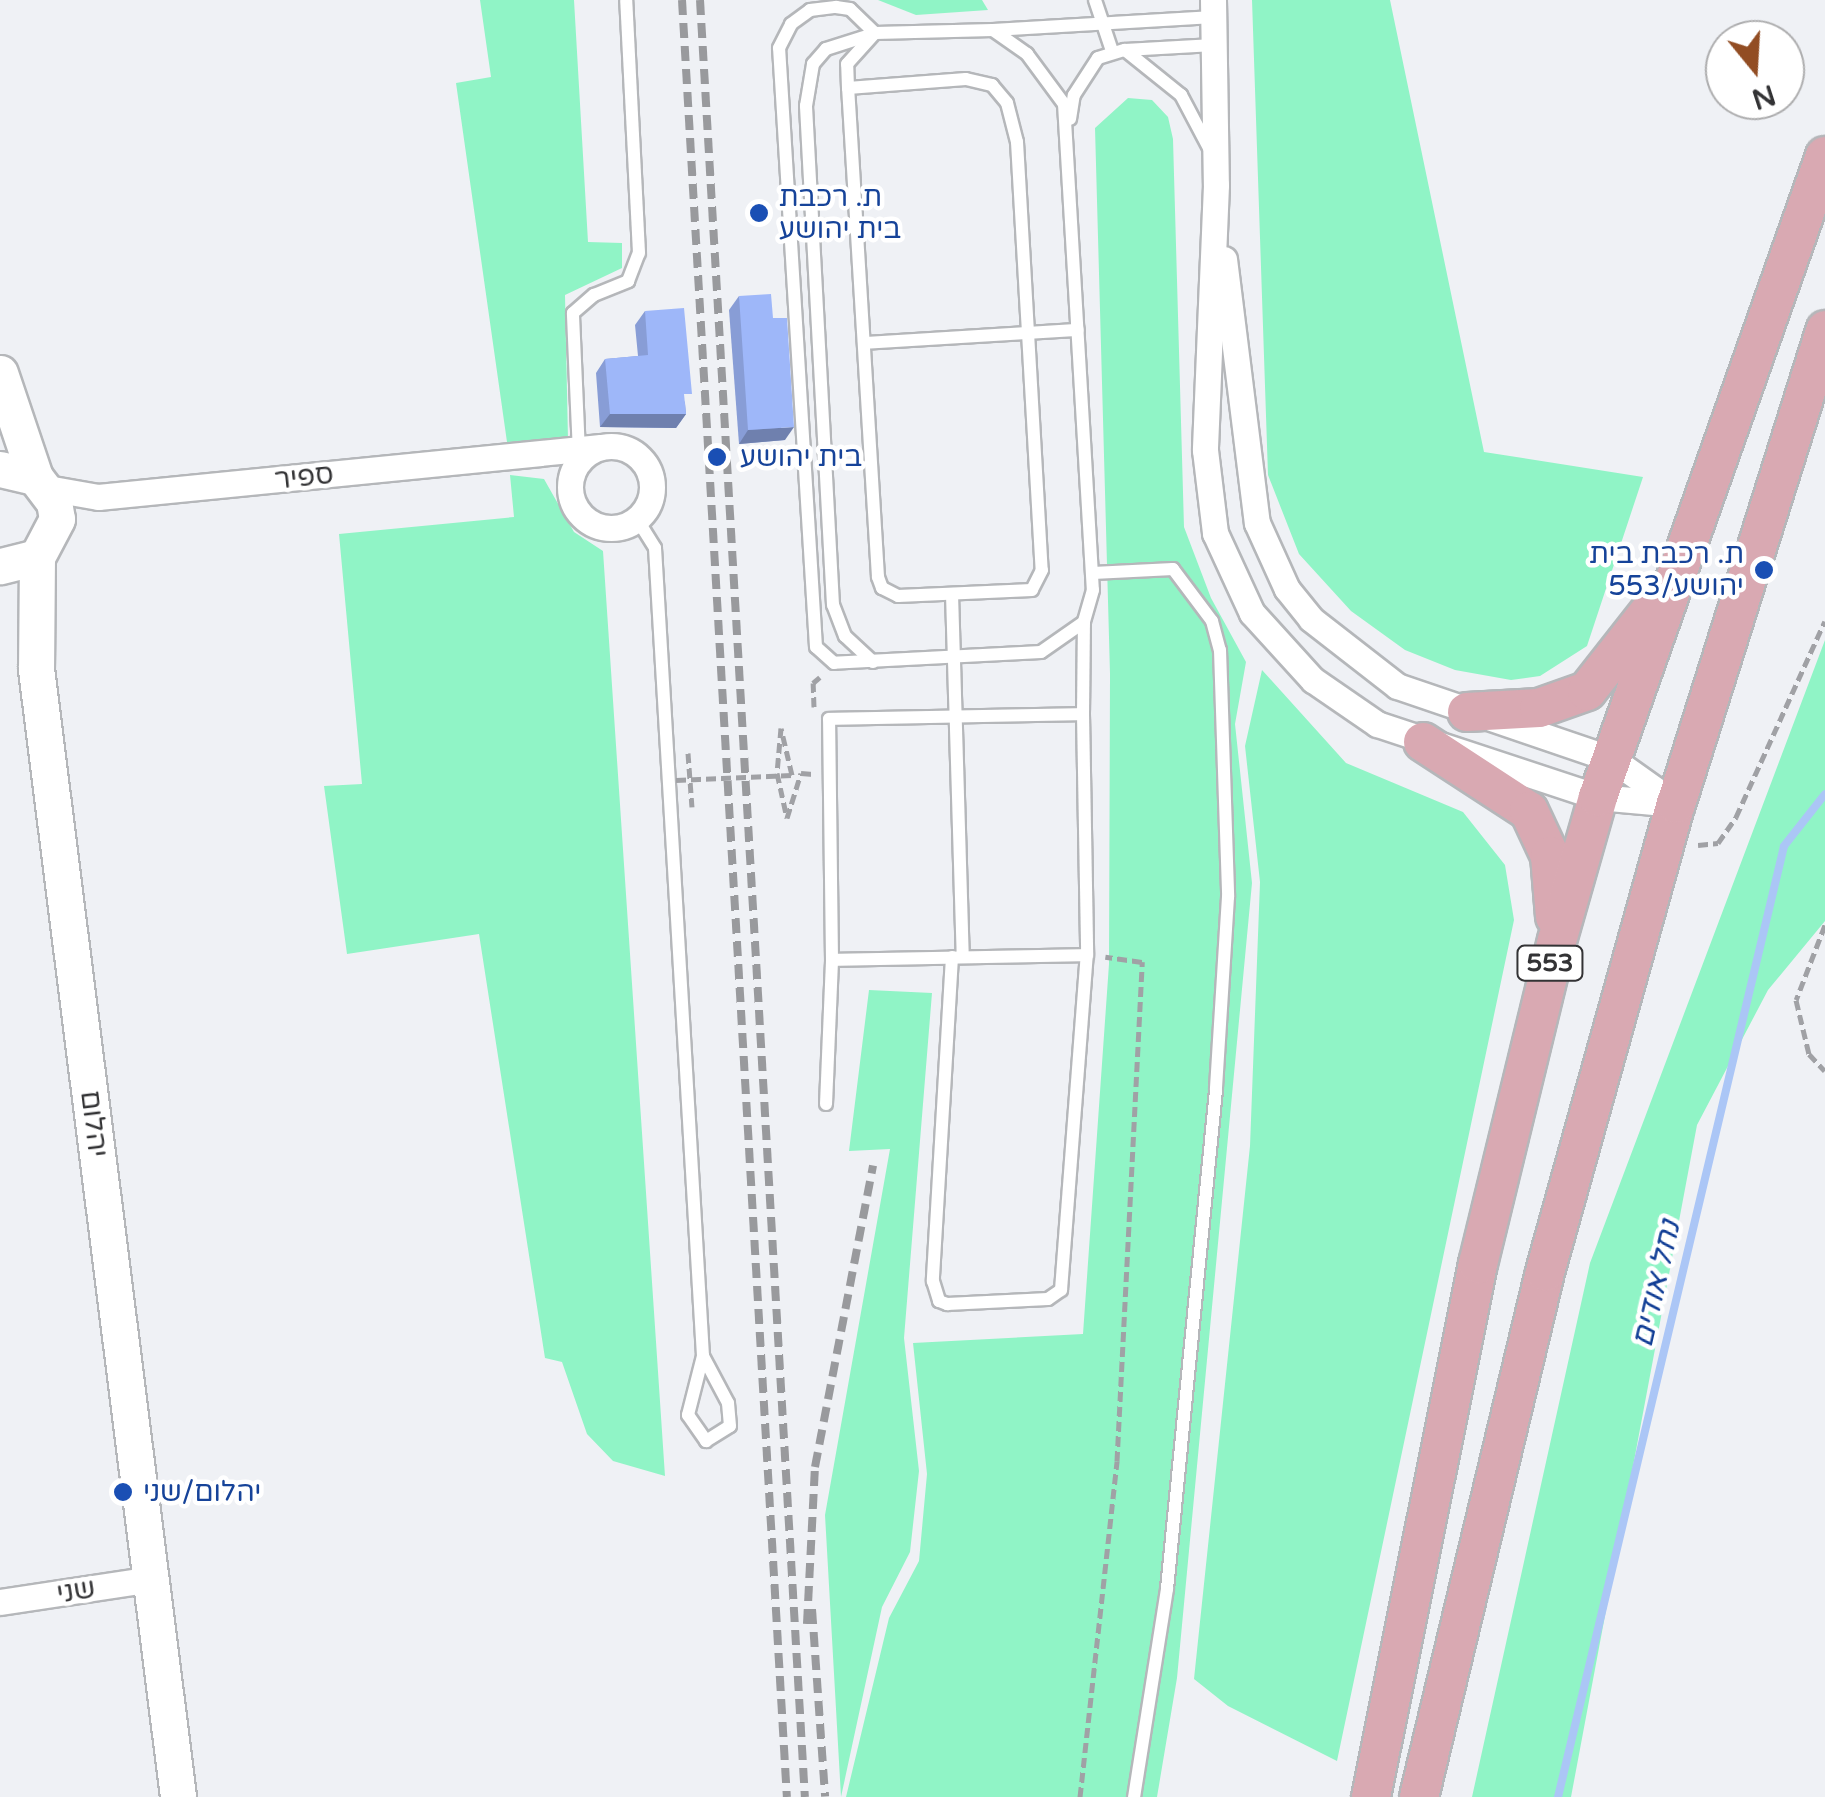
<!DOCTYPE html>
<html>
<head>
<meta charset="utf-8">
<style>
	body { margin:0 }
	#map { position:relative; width:1825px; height:1797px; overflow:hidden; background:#eff1f5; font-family:"Varela Round",Heebo,sans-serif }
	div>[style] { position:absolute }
	.green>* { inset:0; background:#90f4c6 }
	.stream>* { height:8px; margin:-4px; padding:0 4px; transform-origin:4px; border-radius:4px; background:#abc6f6 }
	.path>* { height:5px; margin-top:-2.5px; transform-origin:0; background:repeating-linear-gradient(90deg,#a0a1a5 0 10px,transparent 0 15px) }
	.roads { filter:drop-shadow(2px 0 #b5b7ba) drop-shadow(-2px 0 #b5b7ba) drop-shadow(0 2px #b5b7ba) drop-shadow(0 -2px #b5b7ba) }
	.lane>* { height:12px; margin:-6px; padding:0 6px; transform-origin:6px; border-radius:6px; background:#fff }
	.street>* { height:25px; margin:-12.5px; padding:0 12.5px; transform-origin:12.5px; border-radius:12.5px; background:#fff }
	.street>.ring { margin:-12.5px; padding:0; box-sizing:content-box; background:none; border:25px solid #fff; border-radius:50% }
	.secondary>* { height:35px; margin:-17.5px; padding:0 17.5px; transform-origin:17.5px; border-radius:17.5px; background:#fff }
	.primary>* { height:38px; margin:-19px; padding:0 19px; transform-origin:19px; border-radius:19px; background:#d9a9b2 }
	.rail>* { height:8px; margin-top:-4px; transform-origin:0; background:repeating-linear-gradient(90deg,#999a9d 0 15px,transparent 0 23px) }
	.path-bridge>* { height:5px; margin-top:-2.5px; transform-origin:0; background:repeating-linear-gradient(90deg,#a0a1a5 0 10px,transparent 0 15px) }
	.wall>* { inset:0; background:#889dd6 }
	.shaded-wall>* { inset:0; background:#6f80ae }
	.building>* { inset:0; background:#9eb7f9 }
	.dots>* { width:28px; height:28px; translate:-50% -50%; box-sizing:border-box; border:5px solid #fff; border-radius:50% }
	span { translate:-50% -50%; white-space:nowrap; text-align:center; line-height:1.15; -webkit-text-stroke:9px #fff; paint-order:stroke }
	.shield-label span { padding:2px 8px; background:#fff; border:2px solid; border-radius:8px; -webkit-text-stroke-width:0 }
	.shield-label { font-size:25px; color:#333335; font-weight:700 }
	.transit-label { font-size:28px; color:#164399 }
	.left { translate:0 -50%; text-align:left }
	.right { translate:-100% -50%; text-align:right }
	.street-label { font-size:28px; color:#333335 }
	.water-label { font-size:30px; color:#103d95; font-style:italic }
	.north { position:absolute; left:1705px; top:20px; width:100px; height:100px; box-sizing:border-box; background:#fff; border:2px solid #adadae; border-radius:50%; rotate:162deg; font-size:28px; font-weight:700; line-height:40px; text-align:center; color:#333335 }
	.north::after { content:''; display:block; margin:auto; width:35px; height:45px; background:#924d23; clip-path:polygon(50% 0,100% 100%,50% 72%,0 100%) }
</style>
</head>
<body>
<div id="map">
	<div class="green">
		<div style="clip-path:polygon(480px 0,574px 0,588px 242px,622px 243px,622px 268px,565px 295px,568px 440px,507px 442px,456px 83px,491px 77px)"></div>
		<div style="clip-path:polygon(878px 0,982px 0,988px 10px,916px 15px)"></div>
		<div style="clip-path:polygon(1252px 0,1390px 0,1484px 452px,1643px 477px,1587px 646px,1540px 676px,1511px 680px,1455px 670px,1405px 650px,1351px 611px,1299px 554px,1268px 475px)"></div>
		<div style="clip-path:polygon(1128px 98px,1152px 100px,1168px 117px,1173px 139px,1184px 527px,1211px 598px,1246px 662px,1235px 724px,1252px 883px,1177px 1678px,1157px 1797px,846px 1797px,889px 1618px,919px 1561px,927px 1474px,913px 1343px,1083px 1334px,1109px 964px,1110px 674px,1095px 128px)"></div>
		<div style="clip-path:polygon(510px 475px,544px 479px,574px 532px,603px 551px,665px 1476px,613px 1461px,587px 1434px,562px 1362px,545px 1358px,479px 934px,347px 954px,324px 786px,362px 784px,339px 534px,514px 517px)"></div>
		<div style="clip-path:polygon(1825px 640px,1825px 921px,1768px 990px,1697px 1125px,1571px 1797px,1472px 1797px,1590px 1263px)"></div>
		<div style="clip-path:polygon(1262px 670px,1346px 763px,1463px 812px,1505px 865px,1514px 920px,1337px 1761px,1228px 1706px,1194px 1679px,1250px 1146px,1260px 882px,1245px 746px)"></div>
		<div style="clip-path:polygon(869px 990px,932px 993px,904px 1338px,919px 1471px,910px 1552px,882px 1607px,841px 1797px,825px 1515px,890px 1149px,849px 1151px)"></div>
	</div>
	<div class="stream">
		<div style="left:1558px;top:1797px;width:977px;rotate:-76.63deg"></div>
		<div style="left:1784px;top:846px;width:66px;rotate:-51.7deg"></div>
	</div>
	<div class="path">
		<div style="left:814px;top:707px;width:24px;rotate:-92deg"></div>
		<div style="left:813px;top:683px;width:9px;rotate:-41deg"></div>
		<div style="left:688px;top:753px;width:54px;rotate:85.8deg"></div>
		<div style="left:792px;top:775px;width:48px;rotate:-103.2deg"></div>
		<div style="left:781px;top:728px;width:45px;rotate:95.1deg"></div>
		<div style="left:777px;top:773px;width:46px;rotate:77.5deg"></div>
		<div style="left:787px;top:818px;width:47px;rotate:-72.7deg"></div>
		<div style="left:801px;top:773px;width:12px;rotate:5deg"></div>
		<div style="left:1698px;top:845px;width:20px;rotate:-6deg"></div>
		<div style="left:1718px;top:843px;width:32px;rotate:-55deg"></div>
		<div style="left:1736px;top:817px;width:215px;rotate:-65.6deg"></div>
		<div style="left:1825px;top:925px;width:80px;rotate:111.1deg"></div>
		<div style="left:1796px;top:1000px;width:56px;rotate:76.5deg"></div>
		<div style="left:1809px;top:1054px;width:23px;rotate:47deg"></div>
		<div style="left:1080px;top:1797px;width:338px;rotate:-83.7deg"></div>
		<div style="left:1117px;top:1461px;width:500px;rotate:-87.1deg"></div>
		<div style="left:1142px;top:962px;width:37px;rotate:-172deg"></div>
	</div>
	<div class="roads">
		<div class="lane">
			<div style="left:1095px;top:0;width:54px;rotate:71.6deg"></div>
			<div style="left:836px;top:7px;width:14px;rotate:8deg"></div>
			<div style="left:850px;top:9px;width:35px;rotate:44deg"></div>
			<div style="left:875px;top:33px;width:118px;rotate:-1.5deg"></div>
			<div style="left:993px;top:30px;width:42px;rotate:35.2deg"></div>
			<div style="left:1027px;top:54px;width:62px;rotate:53.5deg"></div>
			<div style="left:1064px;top:104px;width:487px;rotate:86.6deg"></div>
			<div style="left:1093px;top:590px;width:33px;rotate:106deg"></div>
			<div style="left:1084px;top:622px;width:52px;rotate:145.1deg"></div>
			<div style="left:1041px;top:652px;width:207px;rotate:177deg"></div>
			<div style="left:834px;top:663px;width:24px;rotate:-138deg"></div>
			<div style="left:816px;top:647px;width:600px;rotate:-93.53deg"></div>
			<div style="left:779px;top:48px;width:27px;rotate:-63deg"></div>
			<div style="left:791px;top:24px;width:24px;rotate:-36deg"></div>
			<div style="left:810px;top:10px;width:26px;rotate:-7deg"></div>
			<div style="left:993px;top:30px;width:221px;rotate:-3.4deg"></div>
			<div style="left:1125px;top:50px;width:72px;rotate:38.8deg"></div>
			<div style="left:1181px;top:95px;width:60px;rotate:62.2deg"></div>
			<div style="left:848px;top:88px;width:118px;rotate:-4.4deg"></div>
			<div style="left:966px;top:79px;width:27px;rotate:13deg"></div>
			<div style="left:992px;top:85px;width:23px;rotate:50deg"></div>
			<div style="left:1007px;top:103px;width:40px;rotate:75.6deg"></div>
			<div style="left:1017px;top:142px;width:429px;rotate:86.7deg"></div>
			<div style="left:1042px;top:570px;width:22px;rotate:117deg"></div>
			<div style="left:1032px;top:590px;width:134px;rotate:177.4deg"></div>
			<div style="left:898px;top:596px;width:18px;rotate:-153deg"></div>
			<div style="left:882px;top:588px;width:12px;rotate:-110deg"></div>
			<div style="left:878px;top:577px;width:490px;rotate:-93.5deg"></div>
			<div style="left:848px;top:88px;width:24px;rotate:-92deg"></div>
			<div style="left:847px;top:64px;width:42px;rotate:-47.9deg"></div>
			<div style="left:1070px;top:119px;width:24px;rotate:-81deg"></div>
			<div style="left:1074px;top:95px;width:44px;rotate:-57deg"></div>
			<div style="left:1098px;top:58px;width:28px;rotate:-17deg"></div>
			<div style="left:1125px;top:50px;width:89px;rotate:-3.2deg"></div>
			<div style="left:864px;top:343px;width:214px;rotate:-3.5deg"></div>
			<div style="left:579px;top:453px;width:140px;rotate:-92.5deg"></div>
			<div style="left:573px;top:313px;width:28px;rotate:-41deg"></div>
			<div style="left:594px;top:295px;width:37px;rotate:-22deg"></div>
			<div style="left:628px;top:281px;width:30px;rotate:-69deg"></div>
			<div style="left:639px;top:253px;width:253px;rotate:-92.9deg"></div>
			<div style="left:637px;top:519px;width:34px;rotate:58deg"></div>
			<div style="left:655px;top:548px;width:809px;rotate:86.6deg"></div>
			<div style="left:703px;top:1356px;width:61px;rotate:104.3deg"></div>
			<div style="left:688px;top:1415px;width:32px;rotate:55deg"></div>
			<div style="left:706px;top:1441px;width:28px;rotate:-32deg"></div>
			<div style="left:730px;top:1426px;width:23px;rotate:-95deg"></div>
			<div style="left:728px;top:1403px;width:53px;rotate:-118deg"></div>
			<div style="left:1093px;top:573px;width:80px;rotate:-2.9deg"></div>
			<div style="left:1173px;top:569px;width:65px;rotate:53.1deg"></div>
			<div style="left:1212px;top:621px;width:30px;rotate:75deg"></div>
			<div style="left:1220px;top:650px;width:247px;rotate:88.1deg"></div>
			<div style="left:1228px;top:897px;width:193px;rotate:93.6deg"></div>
			<div style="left:1216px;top:1090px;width:501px;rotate:95.61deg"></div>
			<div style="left:1167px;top:1589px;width:211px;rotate:99deg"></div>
			<div style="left:952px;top:594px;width:363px;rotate:88.3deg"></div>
			<div style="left:873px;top:662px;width:38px;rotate:-137deg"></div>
			<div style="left:845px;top:636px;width:33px;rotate:-111deg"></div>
			<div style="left:833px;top:605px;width:500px;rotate:-93.1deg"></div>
			<div style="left:806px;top:106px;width:43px;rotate:-80.5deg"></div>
			<div style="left:813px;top:64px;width:20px;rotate:-49deg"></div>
			<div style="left:826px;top:49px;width:49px;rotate:-17.7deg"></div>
			<div style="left:1083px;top:714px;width:241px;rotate:89deg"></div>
			<div style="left:1087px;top:955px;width:255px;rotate:178.9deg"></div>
			<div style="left:832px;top:960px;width:241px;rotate:-90.7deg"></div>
			<div style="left:829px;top:719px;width:254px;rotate:-1.1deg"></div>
			<div style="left:1083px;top:714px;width:92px;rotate:-89.4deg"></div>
			<div style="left:952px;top:957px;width:325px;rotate:93.4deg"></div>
			<div style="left:933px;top:1281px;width:21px;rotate:73deg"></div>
			<div style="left:939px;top:1301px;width:9px;rotate:21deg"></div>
			<div style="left:947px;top:1304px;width:101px;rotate:-2.8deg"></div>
			<div style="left:1048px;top:1299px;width:16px;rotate:-35deg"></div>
			<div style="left:1061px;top:1290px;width:336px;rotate:-85.6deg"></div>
			<div style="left:826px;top:1104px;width:144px;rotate:-87.6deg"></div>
		</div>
		<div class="street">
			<div style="left:1213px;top:0;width:185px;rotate:89.1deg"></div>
			<div style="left:1216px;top:185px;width:265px;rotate:92.4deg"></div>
			<div style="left:1205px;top:450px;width:84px;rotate:83.1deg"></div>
			<div style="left:1215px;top:533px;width:88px;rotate:65.2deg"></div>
			<div style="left:1252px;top:613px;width:91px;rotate:47.7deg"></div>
			<div style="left:1313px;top:680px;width:78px;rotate:34.5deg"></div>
			<div style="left:1377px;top:724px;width:233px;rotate:18.3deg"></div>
			<div style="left:1598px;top:797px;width:78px;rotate:5.1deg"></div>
			<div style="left:1224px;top:259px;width:266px;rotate:82.9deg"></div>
			<div style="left:1257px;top:523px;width:72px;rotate:65.6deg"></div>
			<div style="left:1287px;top:589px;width:38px;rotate:51deg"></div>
			<div style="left:1311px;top:619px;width:109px;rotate:37.9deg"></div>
			<div style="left:1397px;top:686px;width:227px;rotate:18.8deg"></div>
			<div style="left:1612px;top:759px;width:76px;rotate:35.4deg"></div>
			<div class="ring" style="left:570px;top:446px;width:57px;height:57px"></div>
			<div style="left:47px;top:488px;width:52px;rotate:10deg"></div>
			<div style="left:98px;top:497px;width:505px;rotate:-5.68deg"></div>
			<div style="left:0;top:1602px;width:154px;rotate:-8.6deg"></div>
		</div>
		<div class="secondary">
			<div style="left:0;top:373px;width:110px;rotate:71.4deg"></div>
			<div style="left:0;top:469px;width:36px;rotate:13deg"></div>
			<div style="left:35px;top:477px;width:31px;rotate:53deg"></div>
			<div style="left:54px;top:502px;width:17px;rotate:80deg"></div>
			<div style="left:57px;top:519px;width:43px;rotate:117.8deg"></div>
			<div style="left:37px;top:557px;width:38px;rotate:166deg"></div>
			<div style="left:37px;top:557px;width:112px;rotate:90.5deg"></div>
			<div style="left:36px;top:669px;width:1137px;rotate:82.82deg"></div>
		</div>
		<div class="primary">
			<div style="left:1467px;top:712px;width:72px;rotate:-3.2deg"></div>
			<div style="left:1539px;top:708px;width:51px;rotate:-19.5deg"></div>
			<div style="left:1587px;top:691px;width:102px;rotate:-51.8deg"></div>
			<div style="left:1423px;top:742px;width:126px;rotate:33.1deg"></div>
			<div style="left:1529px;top:811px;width:50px;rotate:65deg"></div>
			<div style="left:1550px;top:856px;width:61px;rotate:85.3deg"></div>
			<div style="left:1371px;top:1797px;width:544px;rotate:-78.65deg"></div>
			<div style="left:1478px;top:1264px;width:333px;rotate:-76.3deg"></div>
			<div style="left:1557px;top:941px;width:150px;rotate:-74.1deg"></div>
			<div style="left:1598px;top:797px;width:680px;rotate:-70.5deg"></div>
			<div style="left:1419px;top:1797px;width:540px;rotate:-76.5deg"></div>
			<div style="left:1545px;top:1272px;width:486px;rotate:-74.4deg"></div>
			<div style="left:1676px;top:804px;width:497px;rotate:-72.5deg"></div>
		</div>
	</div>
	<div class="rail">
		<div style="left:682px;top:0;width:1800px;rotate:86.66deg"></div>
		<div style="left:700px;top:0;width:1800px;rotate:86.66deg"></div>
		<div style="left:812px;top:1609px;width:188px;rotate:86deg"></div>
		<div style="left:807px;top:1624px;width:157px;rotate:-87.1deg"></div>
		<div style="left:815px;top:1467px;width:307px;rotate:-79.1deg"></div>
	</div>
	<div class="path-bridge">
		<div style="left:676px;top:780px;width:116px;rotate:-2.5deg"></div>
	</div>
	<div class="wall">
		<div style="clip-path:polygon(739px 296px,785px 440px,739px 444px,729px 310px)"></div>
		<div style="clip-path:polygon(645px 311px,685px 403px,686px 414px,676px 428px,600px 427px,596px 373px,605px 359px,638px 356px,635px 325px)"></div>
	</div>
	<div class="shaded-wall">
		<div style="clip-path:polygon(610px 414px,686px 414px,676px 428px,600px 427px)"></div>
		<div style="clip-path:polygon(794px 427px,785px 440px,739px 444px,748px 430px)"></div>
	</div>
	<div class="building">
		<div style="clip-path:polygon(771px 294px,773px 318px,787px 318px,794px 427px,748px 430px,739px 296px)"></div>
		<div style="clip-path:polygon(684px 308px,692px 394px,684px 394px,686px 414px,610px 414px,605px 359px,648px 355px,645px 311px)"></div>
	</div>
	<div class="dots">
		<div style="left:759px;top:213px;background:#1a4fb4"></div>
		<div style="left:717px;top:457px;background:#1a4fb4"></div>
		<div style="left:1764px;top:570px;background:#1a4fb4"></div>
		<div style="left:123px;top:1492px;background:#1a4fb4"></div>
	</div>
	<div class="shield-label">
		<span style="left:1550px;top:963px">553</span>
	</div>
	<div class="transit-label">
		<span class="left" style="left:779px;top:213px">ת. רכבת<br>בית יהושע</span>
		<span class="left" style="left:740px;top:457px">בית יהושע</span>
		<span class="right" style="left:1744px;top:570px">ת. רכבת בית<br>יהושע/553</span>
		<span class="left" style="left:143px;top:1492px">יהלום/שני</span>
	</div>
	<div class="street-label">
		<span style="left:304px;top:477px;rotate:-6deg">ספיר</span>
		<span style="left:94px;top:1124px;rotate:83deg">יהלום</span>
		<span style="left:76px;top:1591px;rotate:-9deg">שני</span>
	</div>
	<div class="water-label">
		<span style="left:1657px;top:1284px;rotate:-77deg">נחל אודים</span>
	</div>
	<div class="north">N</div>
</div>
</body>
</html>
